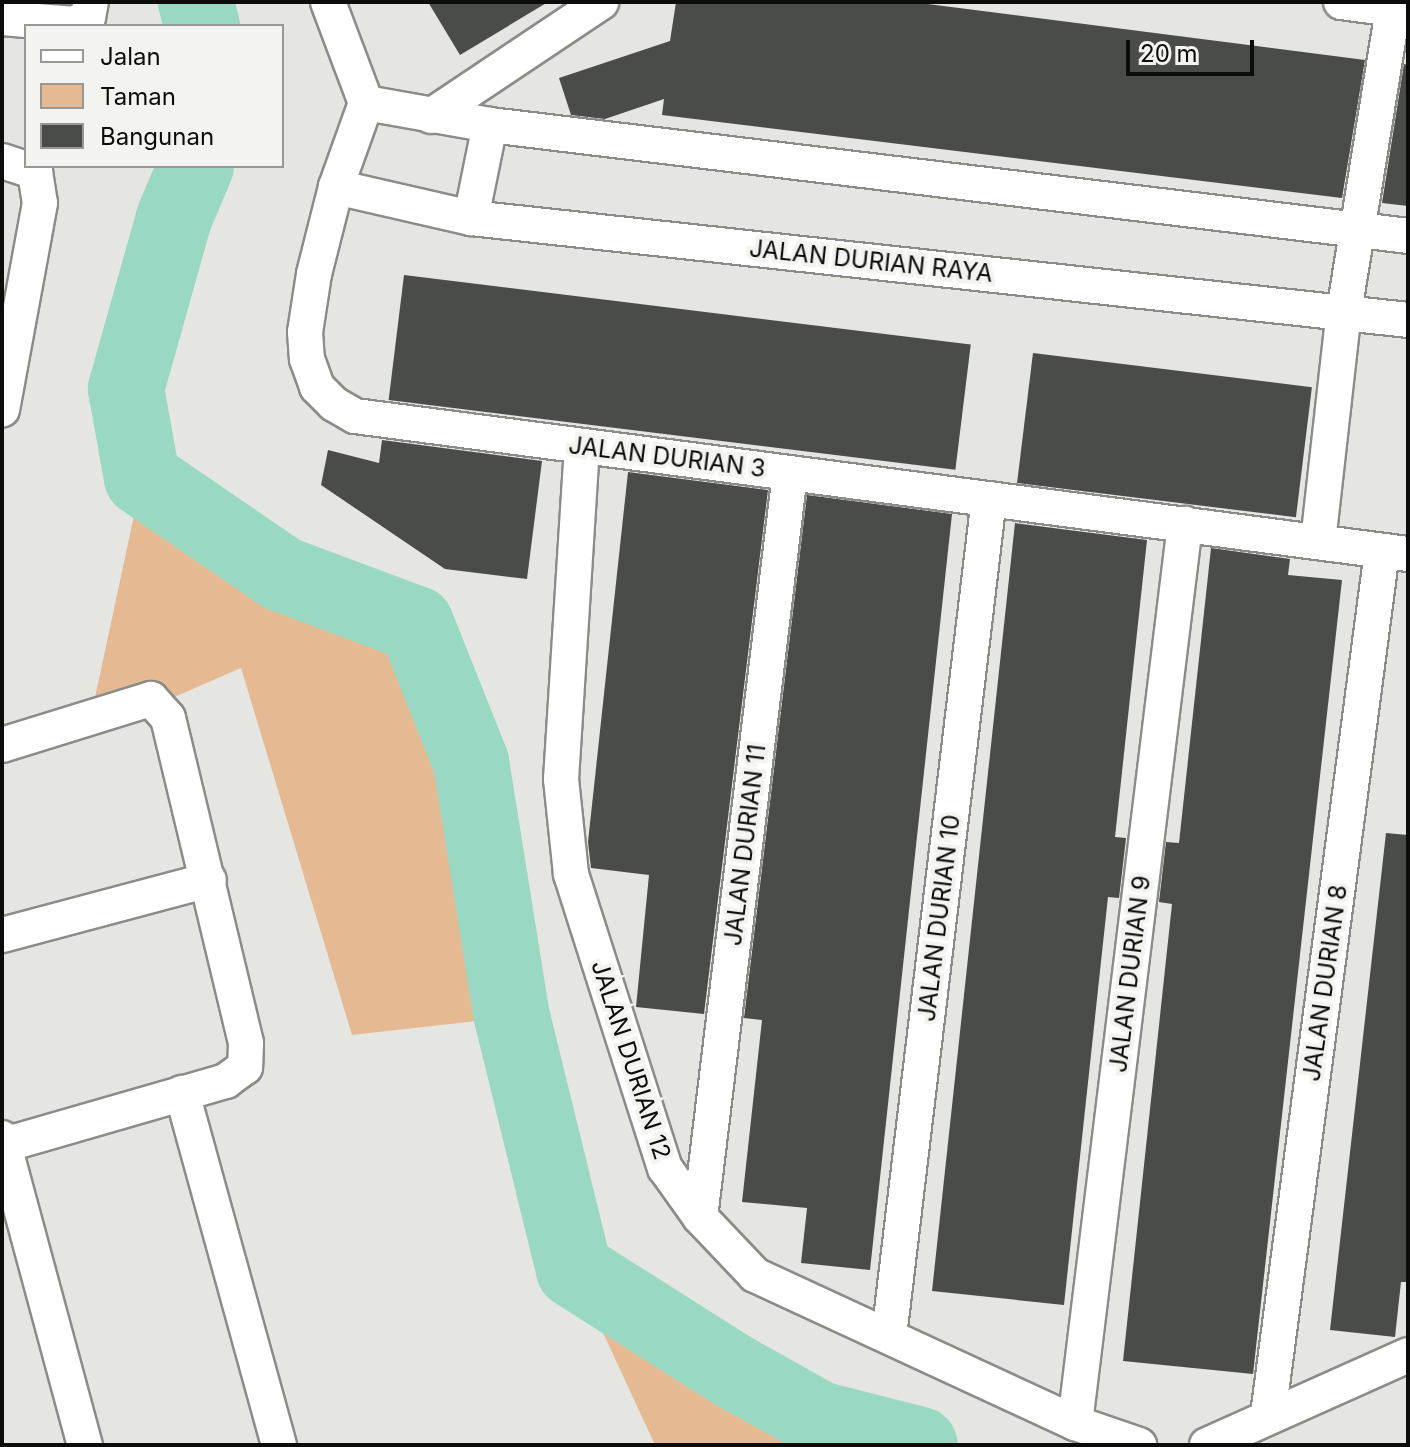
<!DOCTYPE html>
<html>
<head>
<meta charset="utf-8">
<style>
	body { margin:0 }
	#map { position:relative; width:1410px; height:1447px; overflow:hidden; background:#e5e6e2; font-family:Inter,sans-serif }
	div>[style] { position:absolute }
	.green>* { inset:0; background:#e5ba93 }
	.river>* { height:76px; margin:-38px; padding:0 38px; transform-origin:38px; border-radius:38px; background:#99d8c2 }
	.building>* { inset:0; background:#494c49; transform-origin:0 0 }
	.roads { filter:drop-shadow(2px 0 #8b8c88) drop-shadow(-2px 0 #8b8c88) drop-shadow(0 2px #8b8c88) drop-shadow(0 -2px #8b8c88) }
	.street>* { height:34px; margin:-17px; padding:0 17px; transform-origin:17px; border-radius:17px; background:#fff }
	span { translate:-50% -50%; white-space:nowrap; text-align:center; line-height:1.15; -webkit-text-stroke:8px #f3f4ef; paint-order:stroke }
	.street-label { font-size:24px; color:#0c0c0b }
	.frame { position:absolute; inset:0; border:4px solid #0c0c0b; pointer-events:none }
	.legend { position:absolute; left:24px; top:24px; width:260px; height:144px; box-sizing:border-box; background:#f3f4ef; border:2px solid #979794; margin:0; padding:10px 14px; list-style:none; font-size:24px; color:#0c0c0b }
	.legend li { display:flex; align-items:center; gap:16px; height:40px }
	.legend b { width:40px; border:2px solid #979794 }
	.scale { position:absolute; left:1126px; top:40px; width:128px; height:36px; box-sizing:border-box; border:4px solid #0c0c0b; border-top:0; padding-left:10px; font-size:24px; line-height:28px; white-space:nowrap; color:#0c0c0b; -webkit-text-stroke:6px #f3f4ef; paint-order:stroke }
</style>
</head>
<body>
<div id="map">
	<div class="green">
		<div style="clip-path:polygon(142px 478px,282px 574px,416px 624px,471px 762px,512px 1017px,352px 1035px,241px 668px,87px 735px)"></div>
		<div style="clip-path:polygon(574px 1270px,819px 1419px,919px 1445px,655px 1445px)"></div>
	</div>
	<div class="river">
		<div style="left:196px;top:2px;width:25px;rotate:76deg"></div>
		<div style="left:196px;top:166px;width:56px;rotate:112.9deg"></div>
		<div style="left:174px;top:218px;width:178px;rotate:105.7deg"></div>
		<div style="left:126px;top:389px;width:90px;rotate:79.8deg"></div>
		<div style="left:142px;top:478px;width:170px;rotate:34.4deg"></div>
		<div style="left:282px;top:574px;width:143px;rotate:20.5deg"></div>
		<div style="left:416px;top:624px;width:149px;rotate:68.3deg"></div>
		<div style="left:471px;top:762px;width:258px;rotate:80.9deg"></div>
		<div style="left:512px;top:1017px;width:260px;rotate:76.2deg"></div>
		<div style="left:574px;top:1270px;width:191px;rotate:32.4deg"></div>
		<div style="left:735px;top:1372px;width:96px;rotate:29.2deg"></div>
		<div style="left:819px;top:1419px;width:104px;rotate:14.4deg"></div>
	</div>
	<div class="building">
		<div style="clip-path:polygon(428px 2px,548px 2px,460px 55px)"></div>
		<div style="clip-path:polygon(676px 2px,912px 2px,1365px 60px,1342px 198px,662px 115px,664px 99px,605px 119px,571px 115px,559px 78px,670px 41px)"></div>
		<div style="clip-path:polygon(1404px 64px,1408px 65px,1408px 206px,1382px 203px)"></div>
		<div style="left:404px;top:275px;width:571px;height:126px;rotate:7deg"></div>
		<div style="left:1033px;top:353px;width:281px;height:131px;rotate:7deg"></div>
		<div style="clip-path:polygon(382px 440px,542px 461px,527px 579px,445px 569px,321px 485px,328px 450px,379px 463px)"></div>
		<div style="clip-path:polygon(628px 472px,768px 490px,704px 1014px,636px 1007px,649px 875px,591px 868px,588px 842px)"></div>
		<div style="clip-path:polygon(807px 495px,952px 514px,870px 1270px,801px 1263px,807px 1208px,742px 1202px,762px 1020px,744px 1018px)"></div>
		<div style="clip-path:polygon(1015px 523px,1147px 540px,1115px 837px,1126px 838px,1119px 898px,1108px 897px,1064px 1305px,932px 1291px)"></div>
		<div style="clip-path:polygon(1211px 548px,1290px 559px,1288px 575px,1342px 580px,1253px 1374px,1123px 1361px,1172px 904px,1159px 902px,1166px 842px,1179px 843px)"></div>
		<div style="clip-path:polygon(1386px 833px,1408px 835px,1408px 1282px,1401px 1282px,1395px 1337px,1330px 1330px)"></div>
	</div>
	<div class="roads">
		<div class="street">
			<div style="left:328px;top:2px;width:108px;rotate:69.4deg"></div>
			<div style="left:1341px;top:2px;width:68px;rotate:7.7deg"></div>
			<div style="left:2px;top:18px;width:72px;rotate:4.8deg"></div>
			<div style="left:74px;top:24px;width:16px;rotate:-27deg"></div>
			<div style="left:88px;top:17px;width:15px;rotate:-79deg"></div>
			<div style="left:366px;top:103px;width:89px;rotate:109.7deg"></div>
			<div style="left:336px;top:187px;width:90px;rotate:104.2deg"></div>
			<div style="left:314px;top:274px;width:59px;rotate:98.8deg"></div>
			<div style="left:305px;top:332px;width:27px;rotate:86deg"></div>
			<div style="left:307px;top:359px;width:30px;rotate:70deg"></div>
			<div style="left:317px;top:387px;width:24px;rotate:45deg"></div>
			<div style="left:334px;top:404px;width:24px;rotate:30deg"></div>
			<div style="left:355px;top:416px;width:1062px;rotate:7.47deg"></div>
			<div style="left:366px;top:103px;width:126px;rotate:10.1deg"></div>
			<div style="left:490px;top:125px;width:925px;rotate:6.89deg"></div>
			<div style="left:431px;top:116px;width:205px;rotate:-33.8deg"></div>
			<div style="left:2px;top:161px;width:35px;rotate:18deg"></div>
			<div style="left:35px;top:172px;width:31px;rotate:81deg"></div>
			<div style="left:40px;top:203px;width:210px;rotate:100.4deg"></div>
			<div style="left:336px;top:187px;width:139px;rotate:12.9deg"></div>
			<div style="left:471px;top:218px;width:943px;rotate:6.21deg"></div>
			<div style="left:471px;top:218px;width:95px;rotate:-78.5deg"></div>
			<div style="left:582px;top:446px;width:334px;rotate:93.6deg"></div>
			<div style="left:561px;top:779px;width:96px;rotate:84deg"></div>
			<div style="left:571px;top:874px;width:309px;rotate:72.3deg"></div>
			<div style="left:665px;top:1168px;width:60px;rotate:54.5deg"></div>
			<div style="left:700px;top:1217px;width:80px;rotate:46.5deg"></div>
			<div style="left:755px;top:1275px;width:353px;rotate:24.8deg"></div>
			<div style="left:1075px;top:1423px;width:68px;rotate:19deg"></div>
			<div style="left:1318px;top:542px;width:231px;rotate:-83.6deg"></div>
			<div style="left:1344px;top:312px;width:307px;rotate:-80.8deg"></div>
			<div style="left:2px;top:745px;width:156px;rotate:-17.2deg"></div>
			<div style="left:151px;top:699px;width:25px;rotate:48deg"></div>
			<div style="left:168px;top:718px;width:334px;rotate:76.5deg"></div>
			<div style="left:246px;top:1043px;width:24px;rotate:92deg"></div>
			<div style="left:245px;top:1067px;width:24px;rotate:144deg"></div>
			<div style="left:226px;top:1081px;width:231px;rotate:163.9deg"></div>
			<div style="left:2px;top:935px;width:214px;rotate:-14.9deg"></div>
			<div style="left:182px;top:1093px;width:365px;rotate:74.6deg"></div>
			<div style="left:2px;top:1138px;width:318px;rotate:74.9deg"></div>
			<div style="left:700px;top:1217px;width:749px;rotate:-83.1deg"></div>
			<div style="left:889px;top:1336px;width:843px;rotate:-83.19deg"></div>
			<div style="left:1268px;top:1415px;width:871px;rotate:-82.48deg"></div>
			<div style="left:1075px;top:1423px;width:906px;rotate:-83.02deg"></div>
			<div style="left:1207px;top:1445px;width:220px;rotate:-24.1deg"></div>
		</div>
	</div>
	<div class="street-label">
		<span style="left:871px;top:261px;rotate:6deg">JALAN DURIAN RAYA</span>
		<span style="left:667px;top:457px;rotate:7deg">JALAN DURIAN 3</span>
		<span style="left:745px;top:845px;rotate:-83deg">JALAN DURIAN 11</span>
		<span style="left:939px;top:918px;rotate:-83deg">JALAN DURIAN 10</span>
		<span style="left:1130px;top:974px;rotate:-83deg">JALAN DURIAN 9</span>
		<span style="left:1325px;top:983px;rotate:-82deg">JALAN DURIAN 8</span>
		<span style="left:631px;top:1060px;rotate:72deg">JALAN DURIAN 12</span>
	</div>
	<div class="frame"></div>
	<ul class="legend">
	<li><b style="height:10px;background:#fff"></b>Jalan</li>
	<li><b style="height:22px;background:#e5ba93"></b>Taman</li>
	<li><b style="height:22px;background:#494c49"></b>Bangunan</li>
	</ul>
	<div class="scale">20 m</div>
</div>
</body>
</html>
